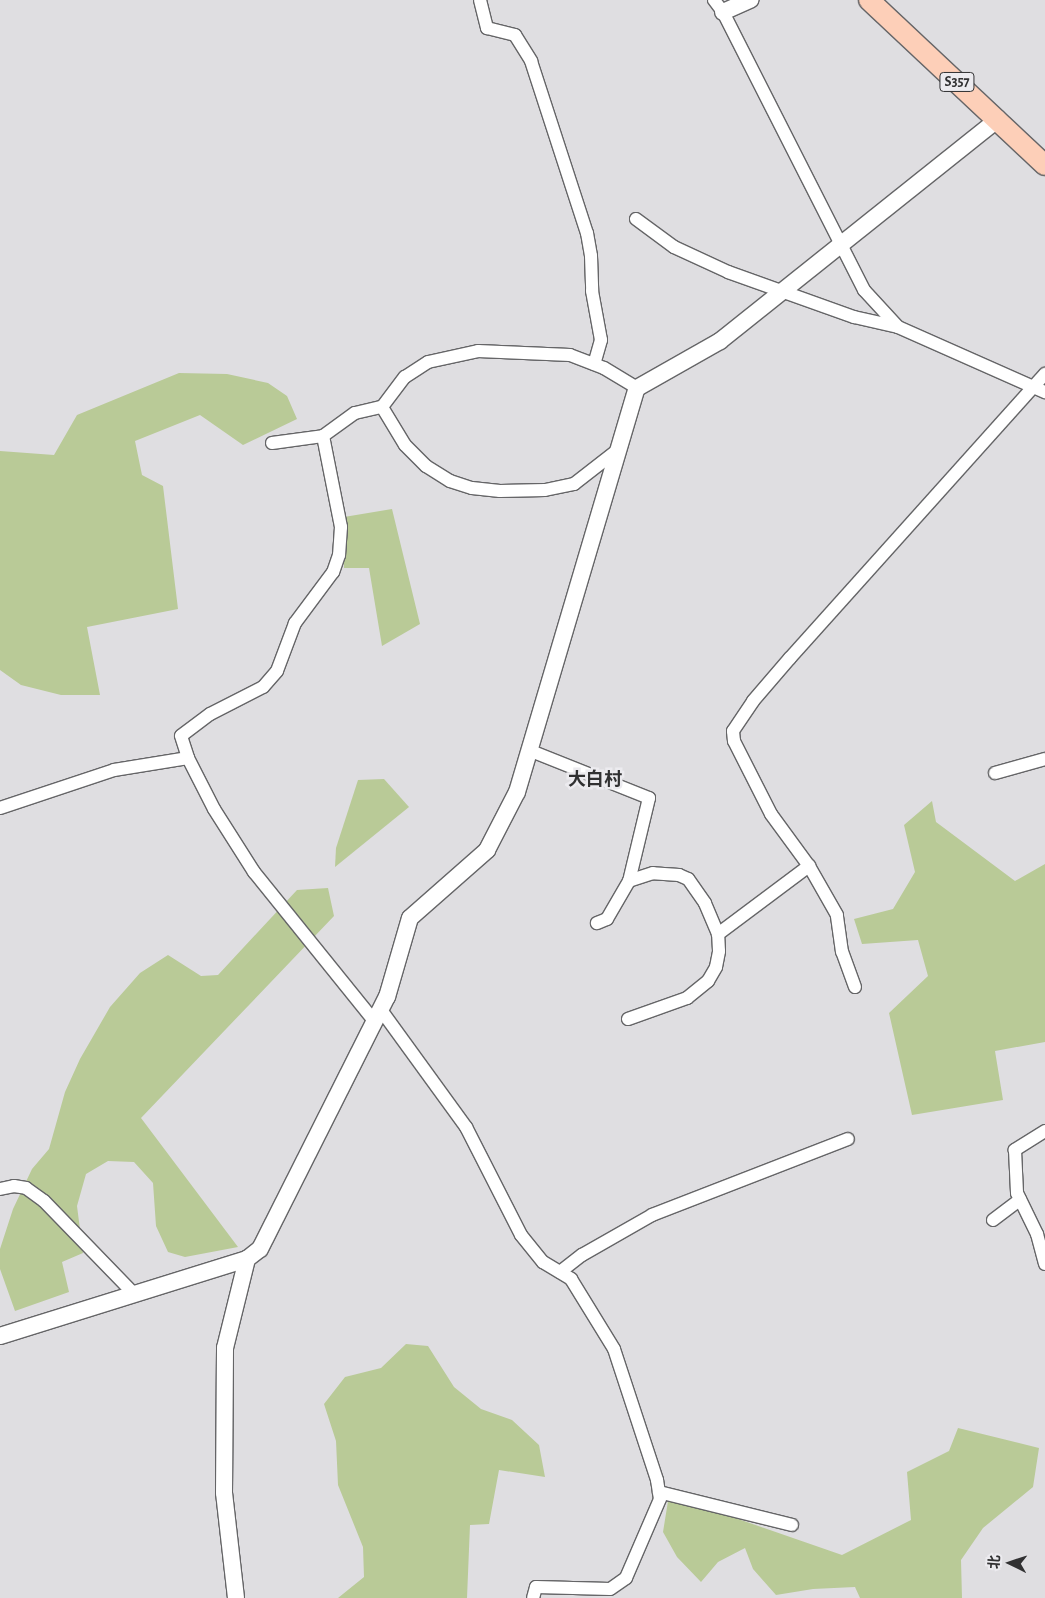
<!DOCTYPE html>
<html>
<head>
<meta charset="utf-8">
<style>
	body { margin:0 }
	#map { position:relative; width:1045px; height:1598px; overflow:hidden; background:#dfdee1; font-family:"Alegreya Sans","Noto Sans SC",sans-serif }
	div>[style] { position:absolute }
	.green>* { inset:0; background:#b9ca97 }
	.roads { filter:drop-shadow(1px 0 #656567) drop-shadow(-1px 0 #656567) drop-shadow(0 1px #656567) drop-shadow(0 -1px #656567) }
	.minor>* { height:12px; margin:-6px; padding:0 6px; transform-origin:6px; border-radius:6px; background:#fff }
	.tertiary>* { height:16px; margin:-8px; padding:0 8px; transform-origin:8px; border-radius:8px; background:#fff }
	.primary>* { height:20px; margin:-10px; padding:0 10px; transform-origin:10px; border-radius:10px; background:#fdcfb8 }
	span { translate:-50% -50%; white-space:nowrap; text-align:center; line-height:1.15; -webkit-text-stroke:5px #ecebef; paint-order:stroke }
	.shield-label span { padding:1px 4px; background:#ecebef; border:1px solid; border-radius:4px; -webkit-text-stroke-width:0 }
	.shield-label { font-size:14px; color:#313132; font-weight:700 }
	.quarter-label { font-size:18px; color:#313132; font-weight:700 }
	.north { position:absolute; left:985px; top:1538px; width:50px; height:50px; -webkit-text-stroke:4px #ecebef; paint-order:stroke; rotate:274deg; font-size:14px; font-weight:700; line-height:20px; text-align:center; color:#313132 }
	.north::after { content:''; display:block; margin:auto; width:18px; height:22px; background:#313132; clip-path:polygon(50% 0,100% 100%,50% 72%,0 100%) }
</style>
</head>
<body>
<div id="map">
	<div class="green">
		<div style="clip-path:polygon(179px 373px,227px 374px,268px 383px,287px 396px,297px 419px,243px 445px,200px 415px,135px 441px,142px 475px,163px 486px,178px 609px,87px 627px,100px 695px,61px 695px,21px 685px,0 670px,0 451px,54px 455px,77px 415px)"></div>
		<div style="clip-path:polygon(392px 509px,420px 624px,382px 646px,369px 568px,344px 568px,344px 517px)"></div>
		<div style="clip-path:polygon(384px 779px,409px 807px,335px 867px,336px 848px,358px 780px)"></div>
		<div style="clip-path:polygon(932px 801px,936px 822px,1015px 881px,1045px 864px,1045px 1042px,995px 1051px,1003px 1100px,912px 1115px,889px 1013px,928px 976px,918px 940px,862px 944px,854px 919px,893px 909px,915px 872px,904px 825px)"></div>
		<div style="clip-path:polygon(328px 888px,334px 916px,141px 1118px,238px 1247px,185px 1257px,168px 1252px,156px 1226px,153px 1183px,134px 1162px,108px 1161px,86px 1174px,77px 1206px,83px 1253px,62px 1262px,69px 1292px,15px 1311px,0 1269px,0 1249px,13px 1209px,32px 1169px,49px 1149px,65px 1092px,80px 1059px,110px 1007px,140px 973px,168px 955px,201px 976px,218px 975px,297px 890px)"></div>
		<div style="clip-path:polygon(406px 1344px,428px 1346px,454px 1387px,481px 1409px,512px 1420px,539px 1445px,545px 1477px,499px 1470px,489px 1524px,470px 1525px,467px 1598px,338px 1598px,364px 1577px,363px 1547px,338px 1485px,336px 1441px,324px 1404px,345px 1377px,381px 1368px)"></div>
		<div style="clip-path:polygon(958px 1428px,1039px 1448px,1033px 1487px,983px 1528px,961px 1560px,962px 1598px,860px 1598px,855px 1587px,813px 1589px,776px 1595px,753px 1569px,745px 1548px,718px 1562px,701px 1582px,677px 1557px,663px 1532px,669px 1495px,842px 1555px,911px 1520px,907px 1472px,949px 1451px)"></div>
	</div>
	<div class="roads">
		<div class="minor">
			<div style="left:480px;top:0;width:29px;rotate:76deg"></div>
			<div style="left:487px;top:28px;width:29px;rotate:14deg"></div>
			<div style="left:515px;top:35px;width:31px;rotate:58deg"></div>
			<div style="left:531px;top:61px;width:181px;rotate:72deg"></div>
			<div style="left:587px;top:233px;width:23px;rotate:80deg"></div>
			<div style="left:591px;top:256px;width:35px;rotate:88deg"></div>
			<div style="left:592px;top:291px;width:50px;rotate:79.6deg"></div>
			<div style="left:601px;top:340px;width:25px;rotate:106deg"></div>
			<div style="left:714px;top:0;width:15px;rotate:53deg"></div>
			<div style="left:723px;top:12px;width:312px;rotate:63.1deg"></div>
			<div style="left:864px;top:290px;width:50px;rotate:47.4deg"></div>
			<div style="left:898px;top:327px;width:161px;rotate:23.9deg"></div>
			<div style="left:636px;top:219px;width:47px;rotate:36.4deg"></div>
			<div style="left:674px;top:247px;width:60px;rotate:24.8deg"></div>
			<div style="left:728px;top:272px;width:134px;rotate:19.7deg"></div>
			<div style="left:854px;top:317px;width:45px;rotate:12.8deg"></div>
			<div style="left:382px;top:407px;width:38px;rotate:-53deg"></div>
			<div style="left:405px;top:377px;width:27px;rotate:-33deg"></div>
			<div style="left:428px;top:362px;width:51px;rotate:-12.4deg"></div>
			<div style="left:478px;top:351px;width:92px;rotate:2.5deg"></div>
			<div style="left:570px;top:355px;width:36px;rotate:21deg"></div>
			<div style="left:604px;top:368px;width:39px;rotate:31deg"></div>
			<div style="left:323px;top:436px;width:93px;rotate:78.8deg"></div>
			<div style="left:341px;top:527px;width:28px;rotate:94deg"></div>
			<div style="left:339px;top:555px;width:18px;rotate:109deg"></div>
			<div style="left:333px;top:572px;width:64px;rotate:126.7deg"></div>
			<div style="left:295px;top:623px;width:51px;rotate:110.6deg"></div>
			<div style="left:277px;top:671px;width:21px;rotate:131deg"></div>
			<div style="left:263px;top:687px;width:59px;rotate:153deg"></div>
			<div style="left:210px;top:714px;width:36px;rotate:143deg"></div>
			<div style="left:181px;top:736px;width:23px;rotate:72deg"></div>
			<div style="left:188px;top:758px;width:57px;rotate:63deg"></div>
			<div style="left:214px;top:809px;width:75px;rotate:57.6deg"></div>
			<div style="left:254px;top:872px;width:193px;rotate:51.1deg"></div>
			<div style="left:272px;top:443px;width:51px;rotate:-7.8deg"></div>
			<div style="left:323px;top:436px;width:39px;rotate:-36deg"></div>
			<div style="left:355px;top:413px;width:28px;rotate:-13deg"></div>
			<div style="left:382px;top:407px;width:44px;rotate:58.8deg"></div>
			<div style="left:405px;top:445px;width:30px;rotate:45deg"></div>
			<div style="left:426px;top:466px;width:28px;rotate:32deg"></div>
			<div style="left:450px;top:481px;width:23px;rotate:18deg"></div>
			<div style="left:472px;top:488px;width:28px;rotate:6deg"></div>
			<div style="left:500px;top:491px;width:45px;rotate:-1.3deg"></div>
			<div style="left:545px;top:490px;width:30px;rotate:-12deg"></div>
			<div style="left:574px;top:484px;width:57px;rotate:-37.9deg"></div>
			<div style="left:531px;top:751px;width:127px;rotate:21.7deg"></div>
			<div style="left:649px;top:798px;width:85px;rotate:103.5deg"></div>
			<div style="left:629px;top:881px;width:44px;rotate:120.1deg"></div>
			<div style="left:607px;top:919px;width:11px;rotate:158deg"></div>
			<div style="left:995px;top:773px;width:52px;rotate:-15.6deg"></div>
			<div style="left:0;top:808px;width:120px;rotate:-18.4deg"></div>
			<div style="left:114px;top:770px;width:75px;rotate:-9.2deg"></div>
			<div style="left:718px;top:934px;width:114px;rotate:-36.8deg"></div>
			<div style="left:855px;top:987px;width:37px;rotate:-110deg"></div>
			<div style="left:842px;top:952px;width:37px;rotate:-98deg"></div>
			<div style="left:837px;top:915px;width:56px;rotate:-119.7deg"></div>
			<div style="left:809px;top:866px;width:64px;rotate:-126.2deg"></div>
			<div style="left:771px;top:814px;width:82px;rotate:-116.9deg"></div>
			<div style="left:734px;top:741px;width:10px;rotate:-96deg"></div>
			<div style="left:733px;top:731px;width:36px;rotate:-56deg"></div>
			<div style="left:753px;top:701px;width:57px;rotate:-49.3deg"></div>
			<div style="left:790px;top:658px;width:382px;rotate:-48.1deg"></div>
			<div style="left:381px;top:1010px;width:145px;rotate:54deg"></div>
			<div style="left:466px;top:1127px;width:121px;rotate:63deg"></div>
			<div style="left:521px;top:1235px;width:35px;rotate:51deg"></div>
			<div style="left:543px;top:1262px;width:33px;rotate:31deg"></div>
			<div style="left:571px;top:1279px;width:82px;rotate:58.4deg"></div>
			<div style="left:614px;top:1349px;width:138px;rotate:71.8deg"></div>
			<div style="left:657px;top:1480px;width:19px;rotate:81deg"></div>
			<div style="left:660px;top:1499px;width:86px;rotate:113.3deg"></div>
			<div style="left:626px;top:1578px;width:19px;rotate:145deg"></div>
			<div style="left:610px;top:1589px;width:74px;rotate:-178.5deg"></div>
			<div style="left:536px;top:1587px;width:11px;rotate:105deg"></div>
			<div style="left:628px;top:1019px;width:63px;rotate:-19.6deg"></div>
			<div style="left:687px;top:998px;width:27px;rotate:-39deg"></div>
			<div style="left:708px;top:981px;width:16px;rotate:-60deg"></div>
			<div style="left:716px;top:967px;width:16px;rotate:-79deg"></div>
			<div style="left:719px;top:951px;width:17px;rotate:-93deg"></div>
			<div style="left:718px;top:934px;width:34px;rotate:-113deg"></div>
			<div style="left:705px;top:903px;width:29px;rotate:-125deg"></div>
			<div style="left:688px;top:879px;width:10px;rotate:-156deg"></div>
			<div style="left:679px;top:875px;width:26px;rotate:-176deg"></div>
			<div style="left:653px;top:873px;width:25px;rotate:162deg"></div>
			<div style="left:1045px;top:1131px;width:36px;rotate:148deg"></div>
			<div style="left:1015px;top:1150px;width:43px;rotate:87.3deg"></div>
			<div style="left:1017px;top:1193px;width:46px;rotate:64deg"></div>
			<div style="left:1037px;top:1234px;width:31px;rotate:75deg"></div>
			<div style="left:0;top:1189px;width:14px;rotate:-12deg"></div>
			<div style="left:14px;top:1186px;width:12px;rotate:9deg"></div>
			<div style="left:26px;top:1188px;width:22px;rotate:36deg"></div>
			<div style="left:44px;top:1201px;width:129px;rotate:45.9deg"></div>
			<div style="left:993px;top:1220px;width:34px;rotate:-37deg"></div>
			<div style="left:560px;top:1272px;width:28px;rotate:-38deg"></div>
			<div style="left:582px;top:1255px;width:81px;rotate:-29.7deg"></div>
			<div style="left:652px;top:1215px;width:210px;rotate:-21.2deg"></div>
			<div style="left:659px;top:1492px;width:137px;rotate:13.9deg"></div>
		</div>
		<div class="tertiary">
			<div style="left:723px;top:12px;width:30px;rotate:-24deg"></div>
			<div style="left:0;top:1336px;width:259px;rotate:-17.3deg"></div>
			<div style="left:247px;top:1259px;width:16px;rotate:-38deg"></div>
			<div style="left:260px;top:1249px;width:282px;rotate:-63.3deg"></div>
			<div style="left:387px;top:997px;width:82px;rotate:-73.8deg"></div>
			<div style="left:410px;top:918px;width:103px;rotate:-41.4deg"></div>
			<div style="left:487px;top:850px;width:65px;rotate:-62.7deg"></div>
			<div style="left:517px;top:792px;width:421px;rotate:-73.5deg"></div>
			<div style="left:637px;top:388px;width:95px;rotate:-29.5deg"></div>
			<div style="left:720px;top:341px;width:356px;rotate:-38.6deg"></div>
			<div style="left:236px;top:1598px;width:106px;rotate:-96.5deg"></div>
			<div style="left:224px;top:1493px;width:145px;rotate:-89.6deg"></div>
			<div style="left:225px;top:1348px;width:92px;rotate:-76.1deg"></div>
		</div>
		<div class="primary">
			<div style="left:869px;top:0;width:241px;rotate:43.2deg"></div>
		</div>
	</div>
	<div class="shield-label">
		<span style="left:957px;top:82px">S357</span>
	</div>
	<div class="quarter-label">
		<span style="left:595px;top:780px">大白村</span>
	</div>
	<div class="north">北</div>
</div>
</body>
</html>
